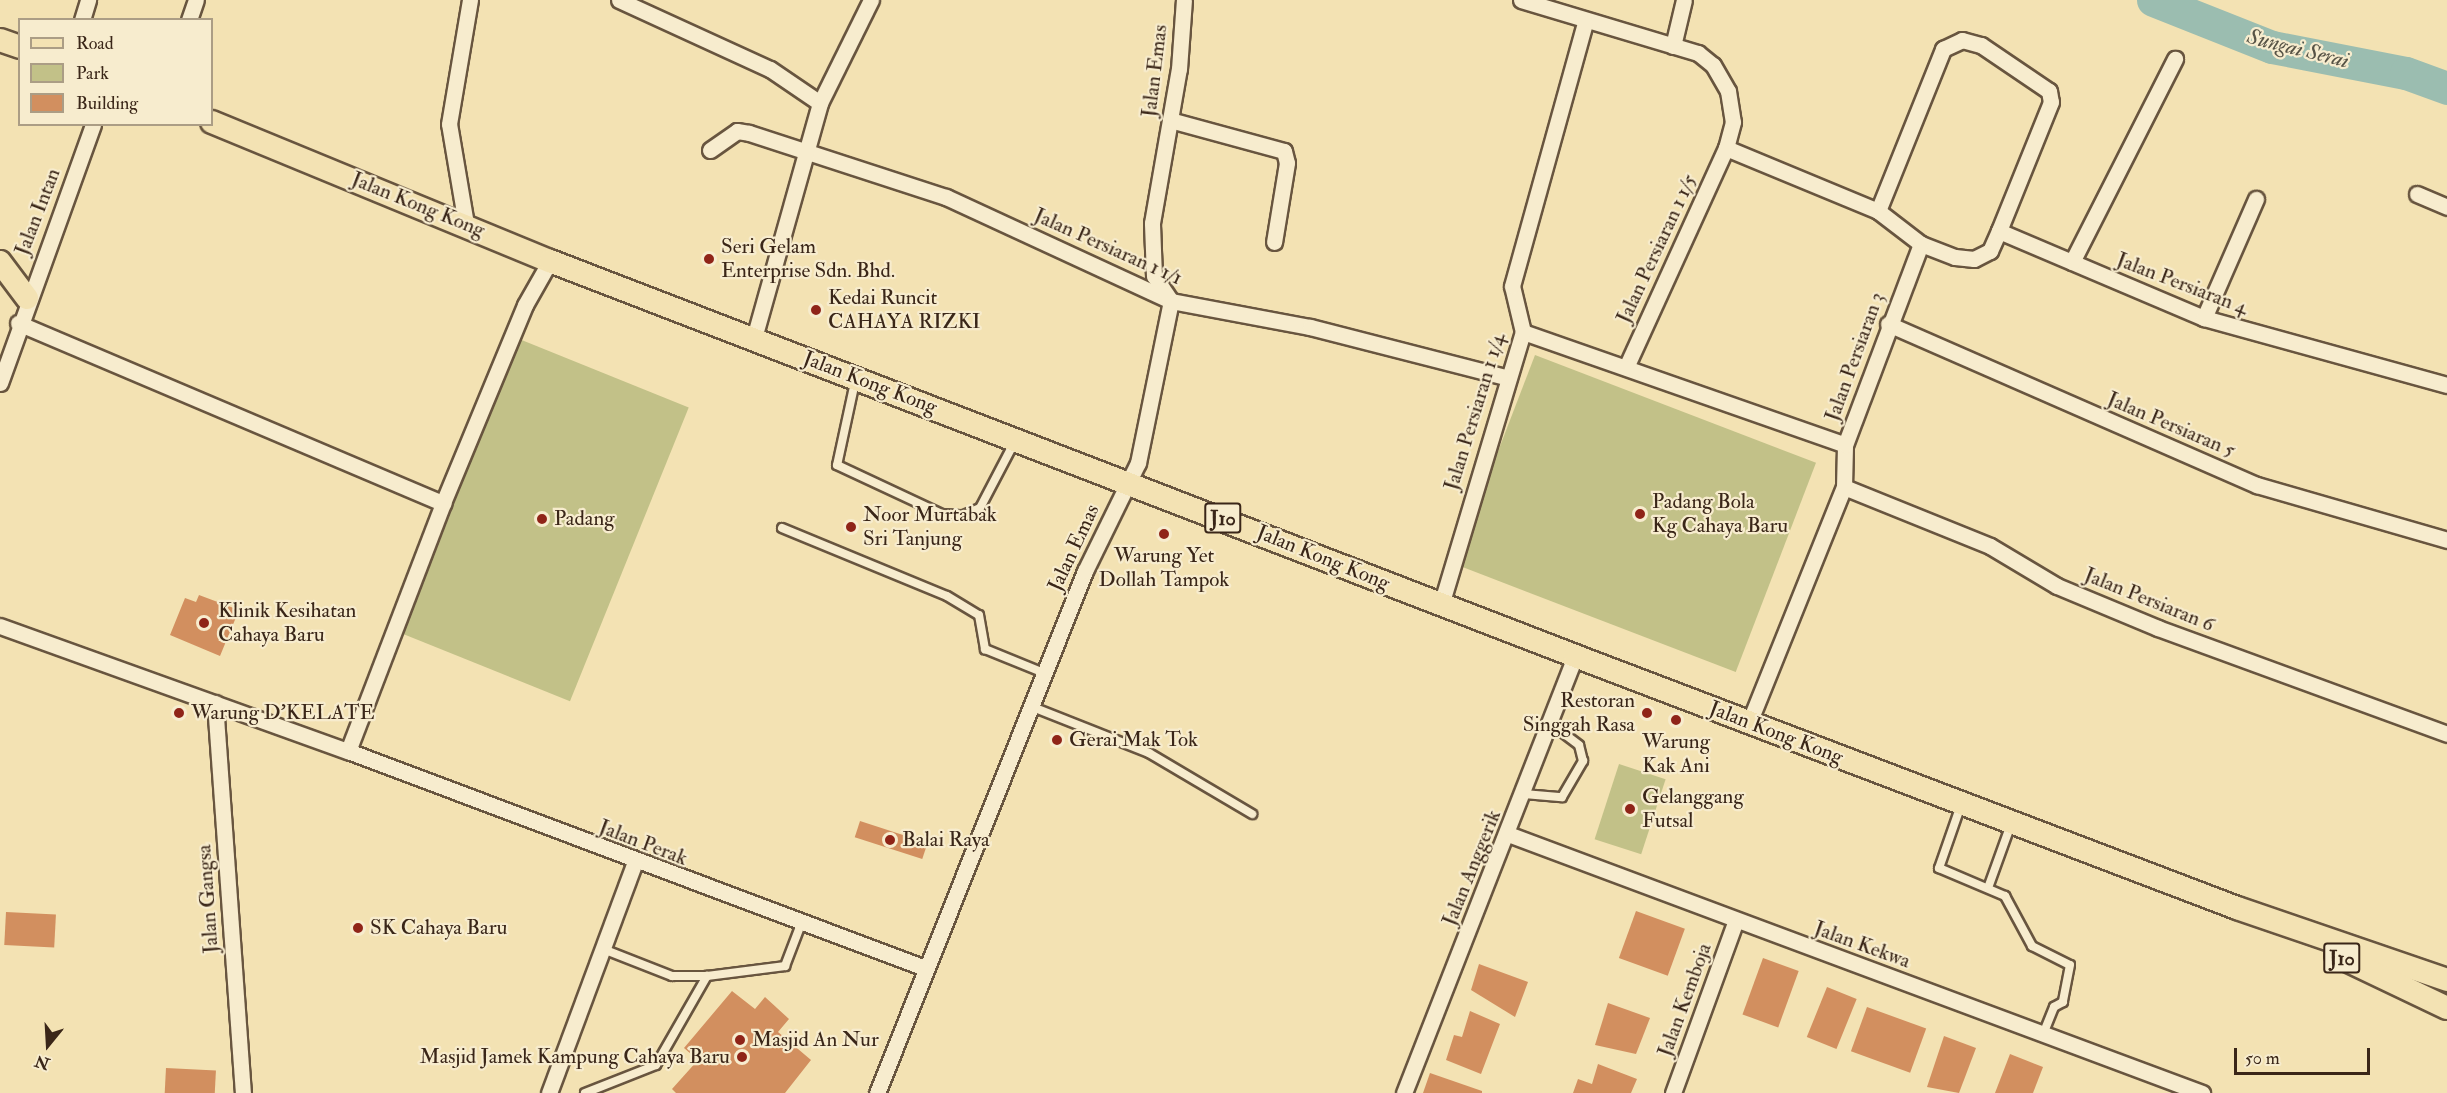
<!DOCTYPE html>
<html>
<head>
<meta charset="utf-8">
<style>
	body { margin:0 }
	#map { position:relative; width:2447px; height:1093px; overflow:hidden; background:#f3e2b3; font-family:"IM FELL Double Pica",serif }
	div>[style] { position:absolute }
	.green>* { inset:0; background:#c2c188; transform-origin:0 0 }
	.river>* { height:33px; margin:-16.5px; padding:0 16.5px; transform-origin:16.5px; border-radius:16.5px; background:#9bbdb0 }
	.building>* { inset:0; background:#d28f5f; transform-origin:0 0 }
	.roads { filter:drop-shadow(2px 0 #68553f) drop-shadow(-2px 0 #68553f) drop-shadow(0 2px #68553f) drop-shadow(0 -2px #68553f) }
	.service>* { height:8px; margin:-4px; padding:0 4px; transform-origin:4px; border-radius:4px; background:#f7ecce }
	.minor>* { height:15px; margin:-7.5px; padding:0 7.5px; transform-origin:7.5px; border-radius:7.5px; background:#f7ecce }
	.primary>* { height:22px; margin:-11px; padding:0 11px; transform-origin:11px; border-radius:11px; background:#f3e2b3 }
	.dots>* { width:16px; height:16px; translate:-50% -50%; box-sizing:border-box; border:3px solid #f7ecce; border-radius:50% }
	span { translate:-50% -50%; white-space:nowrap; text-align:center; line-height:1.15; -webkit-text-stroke:4.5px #f7ecce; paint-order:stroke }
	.shield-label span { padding:2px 4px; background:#f7ecce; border:2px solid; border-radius:4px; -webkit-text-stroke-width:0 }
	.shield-label { font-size:20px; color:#3a2618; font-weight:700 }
	.street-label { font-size:21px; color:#3a2618 }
	.poi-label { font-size:21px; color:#3a2618 }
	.left { translate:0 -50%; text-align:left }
	.right { translate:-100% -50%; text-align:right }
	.water-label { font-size:22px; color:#575346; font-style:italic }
	.legend { position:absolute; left:18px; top:18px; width:195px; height:108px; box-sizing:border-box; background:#f7ecce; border:2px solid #ab9d85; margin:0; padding:8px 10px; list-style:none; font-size:18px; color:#3a2618 }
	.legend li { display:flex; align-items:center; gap:12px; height:30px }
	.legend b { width:30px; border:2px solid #ab9d85 }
	.north { position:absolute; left:18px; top:1015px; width:60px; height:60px; -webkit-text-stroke:4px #f7ecce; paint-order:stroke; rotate:198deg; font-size:16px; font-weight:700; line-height:24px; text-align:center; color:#3a2618 }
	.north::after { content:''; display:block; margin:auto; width:21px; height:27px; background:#3a2618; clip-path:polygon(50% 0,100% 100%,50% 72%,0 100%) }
	.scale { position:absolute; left:2234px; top:1048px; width:136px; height:27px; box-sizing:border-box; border:3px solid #3a2618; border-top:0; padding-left:8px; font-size:18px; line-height:21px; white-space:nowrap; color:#3a2618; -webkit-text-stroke:4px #f7ecce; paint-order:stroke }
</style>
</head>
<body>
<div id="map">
	<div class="green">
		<div style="left:507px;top:334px;width:196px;height:317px;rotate:22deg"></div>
		<div style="left:1535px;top:355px;width:301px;height:224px;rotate:21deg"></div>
		<div style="left:1619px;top:764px;width:49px;height:79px;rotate:18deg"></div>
	</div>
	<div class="river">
		<div style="left:2153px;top:0;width:128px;rotate:21.6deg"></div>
		<div style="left:2272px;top:47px;width:136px;rotate:11deg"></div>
		<div style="left:2406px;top:73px;width:44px;rotate:20.1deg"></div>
	</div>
	<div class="building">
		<div style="clip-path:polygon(199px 595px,239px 610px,220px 656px,170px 635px,185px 598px,196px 602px)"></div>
		<div style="left:860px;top:821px;width:71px;height:17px;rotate:18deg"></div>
		<div style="left:1636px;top:911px;width:52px;height:50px;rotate:20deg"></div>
		<div style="left:6px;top:912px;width:50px;height:33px;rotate:3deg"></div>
		<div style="left:1763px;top:958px;width:38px;height:60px;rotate:20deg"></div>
		<div style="clip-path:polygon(1479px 964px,1528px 982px,1515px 1017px,1471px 990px)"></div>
		<div style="left:1827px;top:987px;width:32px;height:54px;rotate:22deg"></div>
		<div style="clip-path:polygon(732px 991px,755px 1009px,765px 997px,789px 1019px,778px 1032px,811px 1060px,785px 1093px,676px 1093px,672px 1089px,698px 1060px,684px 1048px)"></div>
		<div style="clip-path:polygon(1608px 1003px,1650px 1018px,1636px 1054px,1595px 1045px)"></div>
		<div style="left:1867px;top:1007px;width:63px;height:47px;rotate:20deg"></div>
		<div style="clip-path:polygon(1470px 1011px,1500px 1024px,1481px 1074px,1446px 1060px,1454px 1035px,1462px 1037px)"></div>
		<div style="clip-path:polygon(1944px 1036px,1976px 1048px,1959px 1093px,1927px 1087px)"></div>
		<div style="clip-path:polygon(2010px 1054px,2043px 1067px,2033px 1093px,1995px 1093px)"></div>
		<div style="clip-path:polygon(1598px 1064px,1637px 1079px,1631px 1093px,1573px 1093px,1578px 1079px,1592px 1084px)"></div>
		<div style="left:166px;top:1068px;width:50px;height:25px;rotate:3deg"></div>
		<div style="clip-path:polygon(1430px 1073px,1482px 1091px,1482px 1093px,1423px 1093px)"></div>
	</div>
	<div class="roads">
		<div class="service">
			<div style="left:855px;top:382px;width:85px;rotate:102.2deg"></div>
			<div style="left:837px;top:465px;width:116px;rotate:25deg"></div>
			<div style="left:942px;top:514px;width:22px;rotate:3deg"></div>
			<div style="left:964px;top:515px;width:17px;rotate:-24deg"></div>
			<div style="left:980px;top:508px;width:73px;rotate:-62.4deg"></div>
			<div style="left:782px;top:528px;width:178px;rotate:22.4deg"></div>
			<div style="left:947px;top:596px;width:37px;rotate:31deg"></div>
			<div style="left:979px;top:615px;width:35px;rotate:80deg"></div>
			<div style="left:985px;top:649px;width:64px;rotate:22.1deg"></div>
			<div style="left:1030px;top:706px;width:128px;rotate:21.6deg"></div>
			<div style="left:1149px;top:753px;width:120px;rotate:30.6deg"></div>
			<div style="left:1524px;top:794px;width:38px;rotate:5deg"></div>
			<div style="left:1562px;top:797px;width:42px;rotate:-59.7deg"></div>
			<div style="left:1583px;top:761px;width:16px;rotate:-104deg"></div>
			<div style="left:1579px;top:745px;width:34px;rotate:-143deg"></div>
			<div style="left:1961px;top:805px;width:67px;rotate:109.2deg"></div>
			<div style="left:1939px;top:868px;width:72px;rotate:23deg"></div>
			<div style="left:2005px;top:896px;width:57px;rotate:61.6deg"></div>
			<div style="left:2032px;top:946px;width:42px;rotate:26.6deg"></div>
			<div style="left:2070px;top:965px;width:38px;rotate:101deg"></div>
			<div style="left:2063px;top:1002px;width:10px;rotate:151deg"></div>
			<div style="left:2054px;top:1007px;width:29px;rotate:112deg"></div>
			<div style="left:1988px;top:888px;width:68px;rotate:-70.2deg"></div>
			<div style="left:603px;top:949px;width:74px;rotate:21.4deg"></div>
			<div style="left:672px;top:976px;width:35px"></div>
			<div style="left:707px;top:976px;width:79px;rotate:-7.3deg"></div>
			<div style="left:785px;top:966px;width:45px;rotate:-69.1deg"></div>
			<div style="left:585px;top:1093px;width:76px;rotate:-21.5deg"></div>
			<div style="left:656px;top:1065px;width:103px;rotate:-60.2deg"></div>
		</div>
		<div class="minor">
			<div style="left:619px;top:0;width:166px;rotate:24.6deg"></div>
			<div style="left:770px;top:69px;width:60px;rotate:34.2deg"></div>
			<div style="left:1521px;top:0;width:185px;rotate:16.7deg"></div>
			<div style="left:1698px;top:53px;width:19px;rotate:39deg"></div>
			<div style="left:1713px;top:65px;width:30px;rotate:60deg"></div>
			<div style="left:1728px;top:91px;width:31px;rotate:81deg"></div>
			<div style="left:1733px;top:122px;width:27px;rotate:105deg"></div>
			<div style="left:1726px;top:148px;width:241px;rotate:114.5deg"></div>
			<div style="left:82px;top:20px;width:21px;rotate:-73deg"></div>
			<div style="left:189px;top:20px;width:21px;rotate:-71deg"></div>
			<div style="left:1673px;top:46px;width:47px;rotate:-76.6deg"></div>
			<div style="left:1170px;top:120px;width:118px;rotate:15.2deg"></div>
			<div style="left:1284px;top:151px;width:12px;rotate:76deg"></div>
			<div style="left:1287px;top:163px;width:80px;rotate:99.3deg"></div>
			<div style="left:1726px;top:148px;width:165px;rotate:22.5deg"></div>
			<div style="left:1878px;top:211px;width:54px;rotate:37.5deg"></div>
			<div style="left:1921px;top:244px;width:36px;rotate:21deg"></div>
			<div style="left:1955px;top:257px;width:19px;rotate:6deg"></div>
			<div style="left:1974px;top:259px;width:18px;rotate:-27deg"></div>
			<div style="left:1990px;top:251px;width:22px;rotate:-66deg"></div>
			<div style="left:1999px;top:231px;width:223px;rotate:23deg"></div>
			<div style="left:2204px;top:318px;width:252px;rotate:15.4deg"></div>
			<div style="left:710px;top:150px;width:33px;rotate:-35deg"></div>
			<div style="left:737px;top:131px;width:12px;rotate:9deg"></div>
			<div style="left:749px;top:133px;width:207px;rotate:18deg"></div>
			<div style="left:946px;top:197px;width:248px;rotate:24.8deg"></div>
			<div style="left:1171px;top:301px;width:141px;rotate:10.6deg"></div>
			<div style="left:1310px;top:327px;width:201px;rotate:14.4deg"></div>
			<div style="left:2417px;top:194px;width:33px;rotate:23deg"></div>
			<div style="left:1878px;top:211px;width:175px;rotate:-68.1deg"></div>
			<div style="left:1943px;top:49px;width:21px;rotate:-25deg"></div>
			<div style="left:1962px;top:40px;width:20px;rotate:15deg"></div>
			<div style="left:1981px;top:45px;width:82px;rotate:34.1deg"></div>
			<div style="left:2049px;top:91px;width:11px;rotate:80deg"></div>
			<div style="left:2051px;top:102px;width:139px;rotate:112deg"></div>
			<div style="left:466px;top:224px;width:101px;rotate:-99.6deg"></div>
			<div style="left:449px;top:124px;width:126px;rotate:-80.4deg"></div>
			<div style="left:2072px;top:262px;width:228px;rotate:-63.1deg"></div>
			<div style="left:2204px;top:318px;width:130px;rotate:-66.4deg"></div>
			<div style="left:18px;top:323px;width:462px;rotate:23deg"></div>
			<div style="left:1888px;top:324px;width:403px;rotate:23.6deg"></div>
			<div style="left:2257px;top:485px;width:198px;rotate:16.1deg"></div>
			<div style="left:1523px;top:332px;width:341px;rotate:19.3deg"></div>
			<div style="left:754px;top:338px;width:244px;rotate:-74.3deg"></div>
			<div style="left:820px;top:103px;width:115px;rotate:-63.7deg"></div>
			<div style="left:0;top:383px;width:275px;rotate:-70.2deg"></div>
			<div style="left:1844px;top:487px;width:157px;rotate:22deg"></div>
			<div style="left:1990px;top:546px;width:78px;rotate:30.8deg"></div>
			<div style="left:2057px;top:586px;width:109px;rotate:22.6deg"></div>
			<div style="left:2158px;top:628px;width:308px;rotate:20.1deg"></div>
			<div style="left:1441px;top:605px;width:285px;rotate:-73.3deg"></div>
			<div style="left:1523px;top:332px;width:47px;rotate:-103.4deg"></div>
			<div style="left:1512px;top:286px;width:273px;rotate:-74.5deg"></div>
			<div style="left:0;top:626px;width:370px;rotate:19.8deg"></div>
			<div style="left:348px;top:751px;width:266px;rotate:-69deg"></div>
			<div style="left:443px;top:503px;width:214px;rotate:-67.5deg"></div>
			<div style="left:525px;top:305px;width:51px;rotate:-60.4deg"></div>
			<div style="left:215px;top:703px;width:391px;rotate:85.9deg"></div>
			<div style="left:1749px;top:723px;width:254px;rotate:-68.1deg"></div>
			<div style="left:1844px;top:487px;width:42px;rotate:-88.6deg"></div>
			<div style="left:1845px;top:445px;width:215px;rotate:-69.3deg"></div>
			<div style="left:348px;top:751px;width:616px;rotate:20.61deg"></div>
			<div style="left:1508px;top:834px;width:741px;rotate:20.47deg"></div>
			<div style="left:549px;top:1093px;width:246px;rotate:-69.6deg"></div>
			<div style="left:877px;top:1093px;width:562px;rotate:-68.27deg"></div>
			<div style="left:1085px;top:571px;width:120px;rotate:-63.9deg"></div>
			<div style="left:1138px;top:463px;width:165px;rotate:-78.5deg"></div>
			<div style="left:1171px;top:301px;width:30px;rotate:-124deg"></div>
			<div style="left:1154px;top:276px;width:53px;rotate:-92.2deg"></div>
			<div style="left:1152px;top:223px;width:156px;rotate:-80.1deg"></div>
			<div style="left:1179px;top:69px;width:69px;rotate:-85.9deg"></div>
			<div style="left:1404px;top:1093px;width:469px;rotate:-68.6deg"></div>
			<div style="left:1673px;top:1093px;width:184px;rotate:-70deg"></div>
		</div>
		<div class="primary">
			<div style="left:0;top:40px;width:21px;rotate:19deg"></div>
			<div style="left:212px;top:122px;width:365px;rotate:22.4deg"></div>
			<div style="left:550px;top:261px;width:1098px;rotate:21.07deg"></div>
			<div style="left:1575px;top:656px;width:708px;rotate:20.84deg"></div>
			<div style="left:2237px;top:908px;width:222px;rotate:18.9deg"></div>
			<div style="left:0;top:262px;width:45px;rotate:53.1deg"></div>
			<div style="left:2336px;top:955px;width:123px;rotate:25.5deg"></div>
		</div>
	</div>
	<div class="dots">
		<div style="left:709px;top:259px;background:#8f2418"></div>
		<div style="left:816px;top:310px;background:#8f2418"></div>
		<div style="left:1640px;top:514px;background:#8f2418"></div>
		<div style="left:542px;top:519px;background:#8f2418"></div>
		<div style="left:851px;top:527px;background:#8f2418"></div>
		<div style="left:1164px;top:534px;background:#8f2418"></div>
		<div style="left:204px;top:623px;background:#8f2418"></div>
		<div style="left:179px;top:713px;background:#8f2418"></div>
		<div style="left:1647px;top:713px;background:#8f2418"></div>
		<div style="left:1676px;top:720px;background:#8f2418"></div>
		<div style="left:1057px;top:740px;background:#8f2418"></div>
		<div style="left:1630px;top:809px;background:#8f2418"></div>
		<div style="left:890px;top:840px;background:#8f2418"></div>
		<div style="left:358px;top:928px;background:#8f2418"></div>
		<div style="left:740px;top:1040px;background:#8f2418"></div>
		<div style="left:742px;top:1057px;background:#8f2418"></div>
	</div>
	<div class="shield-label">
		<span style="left:1223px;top:518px">J10</span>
		<span style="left:2342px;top:958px">J10</span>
	</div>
	<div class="street-label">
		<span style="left:1155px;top:71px;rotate:-83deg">Jalan Emas</span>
		<span style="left:418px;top:205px;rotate:22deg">Jalan Kong Kong</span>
		<span style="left:38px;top:212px;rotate:-69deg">Jalan Intan</span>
		<span style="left:1108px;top:247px;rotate:24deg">Jalan Persiaran 1 1/1</span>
		<span style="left:1657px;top:249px;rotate:-65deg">Jalan Persiaran 1 1/5</span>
		<span style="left:2182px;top:284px;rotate:21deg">Jalan Persiaran 4</span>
		<span style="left:1855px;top:357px;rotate:-70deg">Jalan Persiaran 3</span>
		<span style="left:870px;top:383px;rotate:21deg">Jalan Kong Kong</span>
		<span style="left:1475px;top:412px;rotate:-73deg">Jalan Persiaran 1 1/4</span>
		<span style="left:2171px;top:425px;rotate:23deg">Jalan Persiaran 5</span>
		<span style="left:1074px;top:548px;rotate:-65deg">Jalan Emas</span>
		<span style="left:1323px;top:558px;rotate:22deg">Jalan Kong Kong</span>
		<span style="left:2149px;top:600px;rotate:22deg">Jalan Persiaran 6</span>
		<span style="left:1776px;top:733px;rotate:21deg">Jalan Kong Kong</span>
		<span style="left:643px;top:843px;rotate:21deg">Jalan Perak</span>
		<span style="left:1472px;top:868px;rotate:-68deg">Jalan Anggerik</span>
		<span style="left:208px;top:899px;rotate:-94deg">Jalan Gangsa</span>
		<span style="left:1862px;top:945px;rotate:20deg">Jalan Kekwa</span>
		<span style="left:1685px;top:1000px;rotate:-70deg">Jalan Kemboja</span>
	</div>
	<div class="poi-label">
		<span class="left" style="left:721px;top:259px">Seri Gelam<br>Enterprise Sdn. Bhd.</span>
		<span class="left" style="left:828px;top:310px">Kedai Runcit<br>CAHAYA RIZKI</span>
		<span class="left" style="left:1652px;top:514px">Padang Bola<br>Kg Cahaya Baru</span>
		<span class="left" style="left:863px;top:527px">Noor Murtabak<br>Sri Tanjung</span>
		<span class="left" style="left:554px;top:519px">Padang</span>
		<span style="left:1164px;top:568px">Warung Yet<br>Dollah Tampok</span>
		<span class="left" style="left:218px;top:623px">Klinik Kesihatan<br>Cahaya Baru</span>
		<span class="right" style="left:1635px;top:713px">Restoran<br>Singgah Rasa</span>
		<span class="left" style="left:191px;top:713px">Warung D'KELATE</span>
		<span class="left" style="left:1069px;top:740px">Gerai Mak Tok</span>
		<span style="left:1676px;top:754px">Warung<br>Kak Ani</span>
		<span class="left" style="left:1642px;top:809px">Gelanggang<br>Futsal</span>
		<span class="left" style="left:902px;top:840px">Balai Raya</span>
		<span class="left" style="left:370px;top:928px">SK Cahaya Baru</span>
		<span class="left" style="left:752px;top:1040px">Masjid An Nur</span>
		<span class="right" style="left:730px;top:1057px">Masjid Jamek Kampung Cahaya Baru</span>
	</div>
	<div class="water-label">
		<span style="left:2298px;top:49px;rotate:14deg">Sungai Serai</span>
	</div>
	<ul class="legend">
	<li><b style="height:8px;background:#f3e2b3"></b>Road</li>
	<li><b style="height:16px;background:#c2c188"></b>Park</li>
	<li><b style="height:16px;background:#d28f5f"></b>Building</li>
	</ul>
	<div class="north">N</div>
	<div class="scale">50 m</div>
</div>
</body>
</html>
